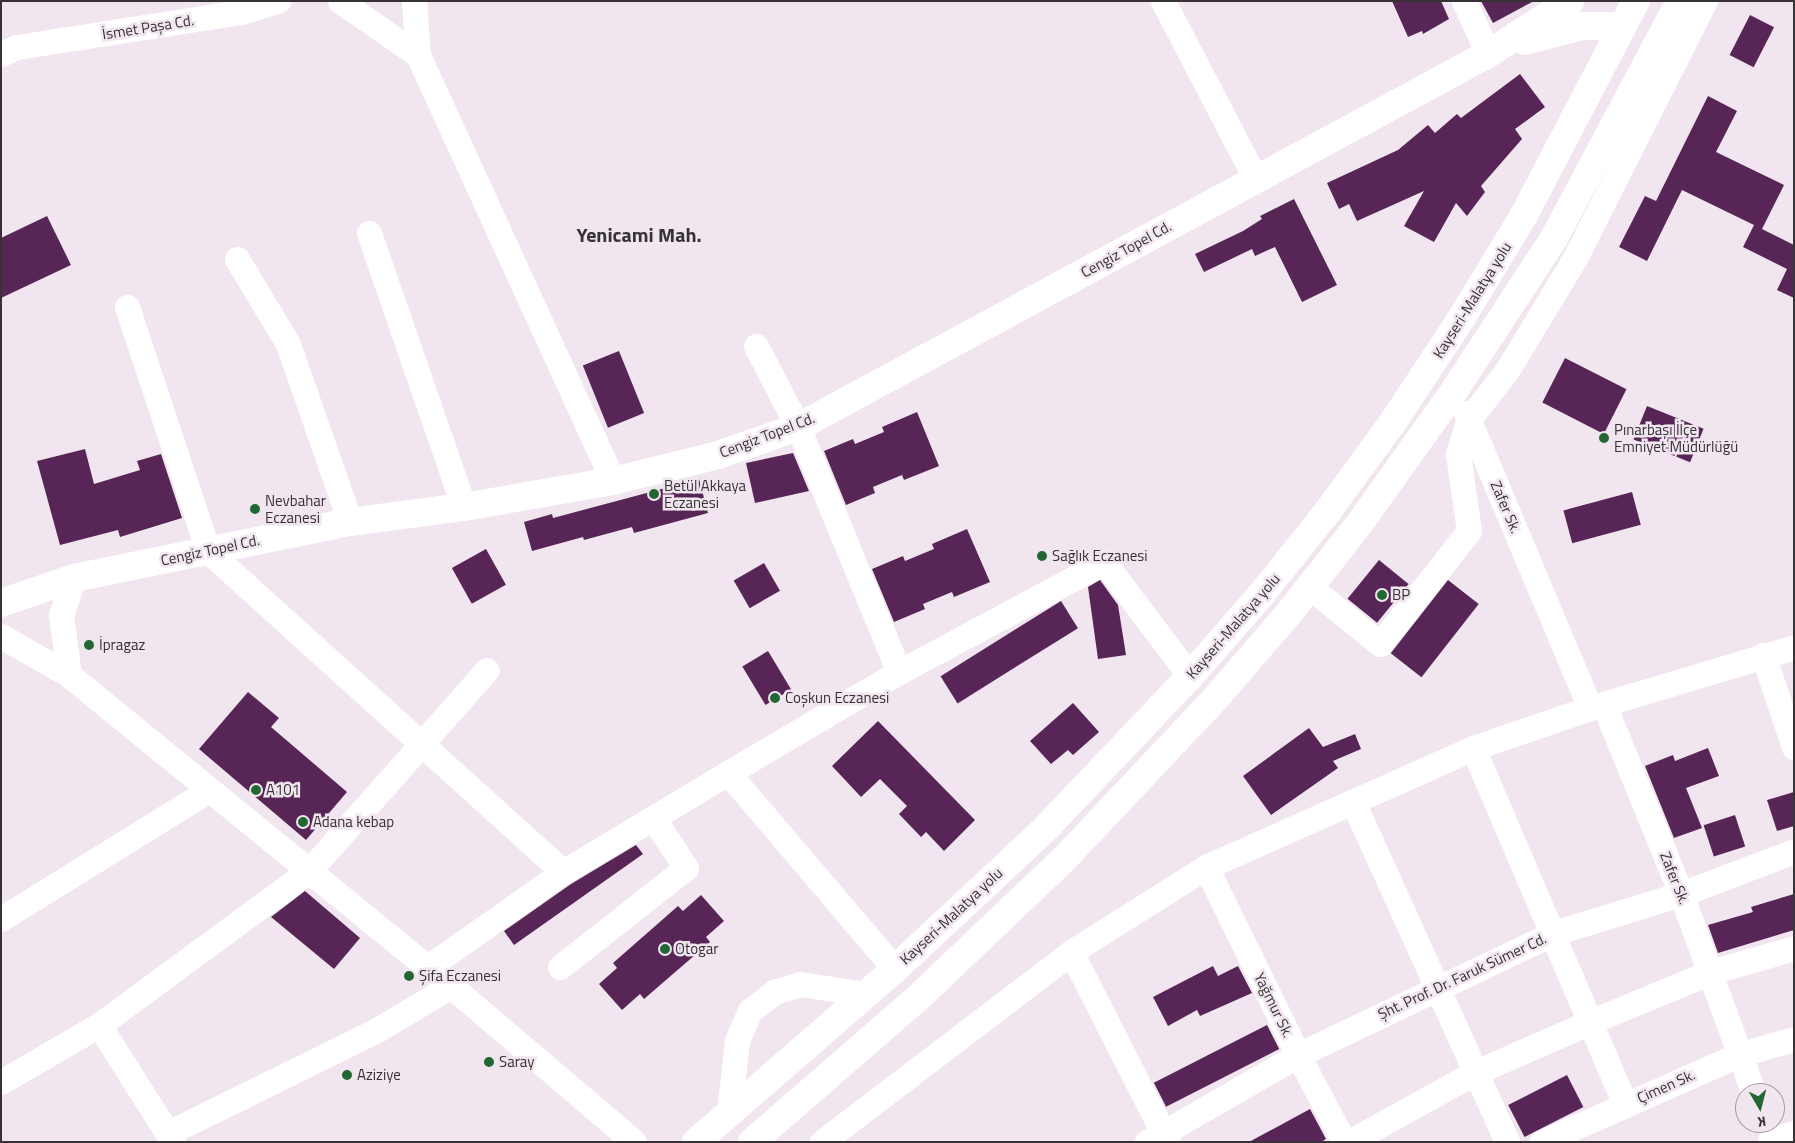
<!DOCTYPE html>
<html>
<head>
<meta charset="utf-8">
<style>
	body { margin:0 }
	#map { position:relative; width:1795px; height:1143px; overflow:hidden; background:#f1e6f0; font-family:"Titillium Web",sans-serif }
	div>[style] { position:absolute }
	.building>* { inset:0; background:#582656; transform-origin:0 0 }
	.minor>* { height:25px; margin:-12.5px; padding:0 12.5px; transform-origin:12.5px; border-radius:12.5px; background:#fff }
	.major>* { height:28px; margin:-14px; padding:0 14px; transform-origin:14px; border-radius:14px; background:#fff }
	.highway>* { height:28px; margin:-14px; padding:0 14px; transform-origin:14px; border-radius:14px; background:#fff }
	.dots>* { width:14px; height:14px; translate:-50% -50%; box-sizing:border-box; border:2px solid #f1e6f0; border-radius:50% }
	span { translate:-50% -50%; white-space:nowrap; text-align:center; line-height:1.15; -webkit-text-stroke:5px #f1e6f0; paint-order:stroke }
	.street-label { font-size:15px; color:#363236 }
	.poi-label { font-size:15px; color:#363236 }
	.left { translate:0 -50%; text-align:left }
	.district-label { font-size:20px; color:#363236; font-weight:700 }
	.frame { position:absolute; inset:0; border:2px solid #363236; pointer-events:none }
	.north { position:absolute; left:1735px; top:1083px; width:50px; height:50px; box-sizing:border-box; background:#f1e6f0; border:1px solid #a69ea6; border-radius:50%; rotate:172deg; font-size:14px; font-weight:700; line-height:20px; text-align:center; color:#363236 }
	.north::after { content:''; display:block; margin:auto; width:18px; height:22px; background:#236834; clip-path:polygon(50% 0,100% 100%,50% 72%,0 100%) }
</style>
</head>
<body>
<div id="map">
	<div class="building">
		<div style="clip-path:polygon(1392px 1px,1441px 1px,1449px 19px,1423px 34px,1422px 31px,1408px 37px)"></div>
		<div style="clip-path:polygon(1481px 1px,1534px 1px,1493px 23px)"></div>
		<div style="left:1750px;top:15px;width:27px;height:45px;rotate:27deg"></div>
		<div style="clip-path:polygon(1520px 74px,1545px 107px,1515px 129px,1522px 139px,1481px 186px,1485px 192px,1467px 216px,1456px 203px,1434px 242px,1404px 226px,1424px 191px,1357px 221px,1349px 204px,1339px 209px,1327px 183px,1398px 150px,1428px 125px,1435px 133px,1457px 114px,1461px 118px)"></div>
		<div style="clip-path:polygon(1708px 96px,1737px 111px,1716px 152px,1784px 185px,1762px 229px,1794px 245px,1794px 298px,1777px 290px,1787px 269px,1743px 247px,1754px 225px,1682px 190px,1647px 261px,1619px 247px,1645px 196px,1656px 201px)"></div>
		<div style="clip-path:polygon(1294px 199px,1337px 285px,1302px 302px,1275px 247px,1255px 256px,1252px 249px,1204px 272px,1195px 254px,1243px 231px,1262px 219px,1260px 216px)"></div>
		<div style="clip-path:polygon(47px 216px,71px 265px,1px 298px,1px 238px)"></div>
		<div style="left:619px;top:351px;width:67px;height:39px;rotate:68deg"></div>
		<div style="left:1565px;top:358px;width:69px;height:50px;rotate:27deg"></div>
		<div style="left:1647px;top:406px;width:61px;height:36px;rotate:22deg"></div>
		<div style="clip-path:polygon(917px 412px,939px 466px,904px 480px,902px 475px,873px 487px,875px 493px,846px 505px,824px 451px,853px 439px,855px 444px,884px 432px,882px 427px)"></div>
		<div style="clip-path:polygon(85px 449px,94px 484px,140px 470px,137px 461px,161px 454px,182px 518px,120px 537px,118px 530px,60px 545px,37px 461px)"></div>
		<div style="clip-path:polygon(793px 453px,809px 491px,755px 503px,746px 463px)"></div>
		<div style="clip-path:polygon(699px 479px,708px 513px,634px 533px,632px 527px,584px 540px,583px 537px,532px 551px,524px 522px,552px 514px,553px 518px)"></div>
		<div style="left:1632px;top:492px;width:34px;height:71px;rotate:75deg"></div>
		<div style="clip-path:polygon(967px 529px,990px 582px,954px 597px,952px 592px,923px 604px,925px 609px,894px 622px,872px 569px,903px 556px,905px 561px,934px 549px,932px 544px)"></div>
		<div style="left:486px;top:549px;width:41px;height:39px;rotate:61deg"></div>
		<div style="left:1379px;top:560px;width:38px;height:50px;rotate:39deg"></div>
		<div style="left:764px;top:563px;width:32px;height:35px;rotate:60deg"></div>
		<div style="clip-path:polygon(1100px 580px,1118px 605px,1126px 655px,1098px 659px,1088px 587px)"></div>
		<div style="left:1448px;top:580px;width:39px;height:93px;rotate:38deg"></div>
		<div style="left:1061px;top:601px;width:32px;height:142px;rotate:58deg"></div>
		<div style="left:768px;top:651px;width:45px;height:30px;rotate:59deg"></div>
		<div style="clip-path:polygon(248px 692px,279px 718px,271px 727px,347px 792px,306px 840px,199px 749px)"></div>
		<div style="clip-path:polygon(1073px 703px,1099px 732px,1073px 755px,1068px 750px,1051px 764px,1030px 741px)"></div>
		<div style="clip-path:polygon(878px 721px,975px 820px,944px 851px,926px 832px,921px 837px,899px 814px,907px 806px,880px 779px,861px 797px,832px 766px)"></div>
		<div style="clip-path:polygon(1309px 728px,1323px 747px,1355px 734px,1361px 749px,1333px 761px,1338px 768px,1271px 815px,1243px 776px)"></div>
		<div style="clip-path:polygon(1708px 748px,1719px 776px,1686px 788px,1702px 828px,1674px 838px,1645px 766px,1673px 755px,1675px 761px)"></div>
		<div style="clip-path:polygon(1794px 792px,1794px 826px,1777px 831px,1767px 800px)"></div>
		<div style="left:1735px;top:815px;width:33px;height:33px;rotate:72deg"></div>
		<div style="clip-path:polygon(636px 845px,643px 854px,514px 945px,504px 931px,571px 884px)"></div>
		<div style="clip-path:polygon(305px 891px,360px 938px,334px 969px,271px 917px)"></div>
		<div style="clip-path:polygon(1794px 894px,1794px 930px,1718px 953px,1708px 925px,1753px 912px,1751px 907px)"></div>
		<div style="clip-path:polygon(701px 895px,724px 921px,706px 937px,710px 942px,644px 999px,640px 994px,622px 1010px,599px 984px,617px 968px,613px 963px,678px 906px,683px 911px)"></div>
		<div style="clip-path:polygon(1213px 966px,1218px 976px,1238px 966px,1252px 993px,1200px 1016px,1197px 1010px,1168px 1026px,1153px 997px)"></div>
		<div style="left:1267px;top:1025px;width:27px;height:127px;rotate:63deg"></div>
		<div style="left:1567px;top:1075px;width:36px;height:66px;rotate:63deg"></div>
		<div style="clip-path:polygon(1310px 1109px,1326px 1139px,1321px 1142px,1249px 1142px)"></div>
	</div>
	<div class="minor">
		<div style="left:340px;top:1px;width:95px;rotate:34.7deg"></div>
		<div style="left:414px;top:1px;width:54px;rotate:85.8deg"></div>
		<div style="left:418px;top:55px;width:469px;rotate:65.4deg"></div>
		<div style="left:1163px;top:1px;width:199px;rotate:62.5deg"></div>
		<div style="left:1464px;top:1px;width:58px;rotate:65.6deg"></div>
		<div style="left:1px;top:54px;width:17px;rotate:-24deg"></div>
		<div style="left:17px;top:47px;width:227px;rotate:-8.9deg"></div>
		<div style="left:241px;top:12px;width:39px;rotate:-17deg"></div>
		<div style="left:369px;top:233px;width:290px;rotate:70.9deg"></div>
		<div style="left:237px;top:259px;width:99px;rotate:59deg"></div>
		<div style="left:288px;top:344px;width:188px;rotate:70.8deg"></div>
		<div style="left:127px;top:307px;width:257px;rotate:71.6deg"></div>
		<div style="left:208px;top:551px;width:479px;rotate:42.1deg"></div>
		<div style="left:756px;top:346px;width:91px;rotate:62.6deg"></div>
		<div style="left:798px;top:427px;width:265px;rotate:67.6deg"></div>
		<div style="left:1466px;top:413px;width:320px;rotate:67.2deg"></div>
		<div style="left:1310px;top:587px;width:90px;rotate:39.2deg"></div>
		<div style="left:1380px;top:644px;width:144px;rotate:-51.8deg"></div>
		<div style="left:1469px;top:531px;width:78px;rotate:-98.1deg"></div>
		<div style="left:1458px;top:454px;width:37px;rotate:-73deg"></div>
		<div style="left:1469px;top:419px;width:60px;rotate:-51.8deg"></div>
		<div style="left:1506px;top:372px;width:133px;rotate:-58.8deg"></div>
		<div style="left:1575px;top:258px;width:288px;rotate:-63.2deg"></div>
		<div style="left:1px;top:636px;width:78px;rotate:29.8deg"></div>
		<div style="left:69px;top:675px;width:493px;rotate:39.2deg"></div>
		<div style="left:451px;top:986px;width:240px;rotate:40.4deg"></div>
		<div style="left:1763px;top:655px;width:97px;rotate:71.4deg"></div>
		<div style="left:69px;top:675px;width:61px;rotate:-97.6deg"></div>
		<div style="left:61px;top:615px;width:39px;rotate:-71deg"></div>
		<div style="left:1604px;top:705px;width:204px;rotate:67.8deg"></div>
		<div style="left:1681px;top:894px;width:212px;rotate:69.9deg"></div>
		<div style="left:1473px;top:748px;width:387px;rotate:66.9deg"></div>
		<div style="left:728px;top:773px;width:257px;rotate:49.6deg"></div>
		<div style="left:1353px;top:802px;width:373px;rotate:65.6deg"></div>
		<div style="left:1206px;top:867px;width:209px;rotate:63.9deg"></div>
		<div style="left:1298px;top:1055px;width:98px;rotate:62.1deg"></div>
		<div style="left:1px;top:919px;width:245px;rotate:-31.8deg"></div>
		<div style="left:1071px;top:952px;width:213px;rotate:63deg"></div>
		<div style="left:428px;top:967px;width:165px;rotate:-35.1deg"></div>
		<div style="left:563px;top:872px;width:192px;rotate:-31deg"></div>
		<div style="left:728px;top:773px;width:199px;rotate:-30.6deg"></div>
		<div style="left:899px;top:672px;width:233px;rotate:-28.2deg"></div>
		<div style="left:1104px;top:562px;width:143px;rotate:53deg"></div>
		<div style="left:560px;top:967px;width:160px;rotate:-38.2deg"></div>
		<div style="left:686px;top:868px;width:60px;rotate:-123.4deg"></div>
		<div style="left:99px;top:1025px;width:138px;rotate:57.7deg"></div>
		<div style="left:1px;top:1082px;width:113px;rotate:-30.2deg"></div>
		<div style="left:99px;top:1025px;width:260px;rotate:-36.3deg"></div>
		<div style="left:309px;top:871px;width:268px;rotate:-48.5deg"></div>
		<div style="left:729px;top:1113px;width:72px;rotate:-83.7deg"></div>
		<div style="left:737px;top:1041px;width:33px;rotate:-67deg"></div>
		<div style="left:750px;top:1011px;width:31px;rotate:-38deg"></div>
		<div style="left:774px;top:992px;width:27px;rotate:-17deg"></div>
		<div style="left:800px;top:984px;width:67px;rotate:8.6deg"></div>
		<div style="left:168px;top:1133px;width:233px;rotate:-26.2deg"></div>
		<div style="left:377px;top:1030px;width:86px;rotate:-30.7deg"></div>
		<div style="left:1770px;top:1140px;width:25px;rotate:-16deg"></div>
		<div style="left:822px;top:1142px;width:313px;rotate:-37.3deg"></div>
		<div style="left:1071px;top:952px;width:160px;rotate:-32.2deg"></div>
		<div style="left:1206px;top:867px;width:292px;rotate:-24deg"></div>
		<div style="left:1473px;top:748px;width:124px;rotate:-18.9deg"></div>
		<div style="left:1590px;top:708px;width:213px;rotate:-16.6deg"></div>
		<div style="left:1147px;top:1142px;width:174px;rotate:-29.9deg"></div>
		<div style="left:1298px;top:1055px;width:284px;rotate:-25.5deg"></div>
		<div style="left:1554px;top:933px;width:133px;rotate:-17.1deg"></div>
		<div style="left:1681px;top:894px;width:121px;rotate:-20.8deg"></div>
		<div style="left:1349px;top:1142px;width:143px;rotate:-28.9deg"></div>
		<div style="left:1474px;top:1073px;width:127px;rotate:-23.7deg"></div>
		<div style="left:1590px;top:1022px;width:131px;rotate:-22.5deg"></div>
		<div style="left:1711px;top:972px;width:86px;rotate:-16.1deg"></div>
		<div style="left:1542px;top:1142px;width:218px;rotate:-23.9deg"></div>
		<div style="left:1741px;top:1054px;width:55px;rotate:-15.8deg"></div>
	</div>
	<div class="major">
		<div style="left:1525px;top:41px;width:59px;rotate:-14.7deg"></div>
		<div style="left:1582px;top:26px;width:40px"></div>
		<div style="left:1px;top:603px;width:77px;rotate:-18.9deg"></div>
		<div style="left:74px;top:578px;width:282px;rotate:-11.5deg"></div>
		<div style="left:350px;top:522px;width:115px;rotate:-7.5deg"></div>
		<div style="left:464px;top:507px;width:151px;rotate:-9.9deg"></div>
		<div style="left:613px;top:481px;width:108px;rotate:-13.9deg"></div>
		<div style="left:718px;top:455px;width:85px;rotate:-19.3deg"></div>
		<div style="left:798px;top:427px;width:784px;rotate:-28.39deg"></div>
		<div style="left:1488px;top:54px;width:98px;rotate:-32.9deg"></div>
	</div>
	<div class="highway">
		<div style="left:696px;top:1142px;width:264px;rotate:-41deg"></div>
		<div style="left:895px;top:969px;width:207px;rotate:-43deg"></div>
		<div style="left:1046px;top:828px;width:209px;rotate:-46.5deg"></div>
		<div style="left:1190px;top:676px;width:106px;rotate:-48.8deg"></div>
		<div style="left:1260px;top:596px;width:109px;rotate:-51.3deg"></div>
		<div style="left:1328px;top:511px;width:114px;rotate:-53.9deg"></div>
		<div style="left:1395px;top:419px;width:120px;rotate:-56.6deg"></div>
		<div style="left:1461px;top:319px;width:122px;rotate:-58.8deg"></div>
		<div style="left:1524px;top:215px;width:242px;rotate:-62.4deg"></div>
		<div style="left:752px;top:1142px;width:224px;rotate:-41deg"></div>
		<div style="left:921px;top:995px;width:199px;rotate:-43.6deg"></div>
		<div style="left:1065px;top:858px;width:217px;rotate:-46.7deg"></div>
		<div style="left:1214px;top:700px;width:115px;rotate:-49.2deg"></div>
		<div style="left:1289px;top:613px;width:110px;rotate:-51.7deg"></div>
		<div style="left:1357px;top:527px;width:171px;rotate:-54.5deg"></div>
		<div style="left:1456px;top:388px;width:177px;rotate:-56.8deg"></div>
		<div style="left:1553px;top:240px;width:271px;rotate:-62deg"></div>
	</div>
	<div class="dots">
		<div style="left:1604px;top:438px;background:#236834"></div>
		<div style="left:654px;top:494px;background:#236834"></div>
		<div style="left:255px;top:509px;background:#236834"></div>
		<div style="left:1042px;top:556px;background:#236834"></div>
		<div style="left:1382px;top:595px;background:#236834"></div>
		<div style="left:89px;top:645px;background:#236834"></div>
		<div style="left:775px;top:698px;background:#236834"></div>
		<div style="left:256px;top:790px;background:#236834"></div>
		<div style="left:303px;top:822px;background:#236834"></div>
		<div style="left:665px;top:949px;background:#236834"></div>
		<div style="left:409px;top:976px;background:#236834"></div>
		<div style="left:489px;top:1062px;background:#236834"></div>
		<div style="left:347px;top:1075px;background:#236834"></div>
	</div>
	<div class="street-label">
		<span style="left:148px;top:27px;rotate:-9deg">İsmet Paşa Cd.</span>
		<span style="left:1126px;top:249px;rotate:-29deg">Cengiz Topel Cd.</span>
		<span style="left:1472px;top:300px;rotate:-58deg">Kayseri-Malatya yolu</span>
		<span style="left:767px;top:435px;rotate:-21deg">Cengiz Topel Cd.</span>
		<span style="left:1506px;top:507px;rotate:67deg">Zafer Sk.</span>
		<span style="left:210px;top:550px;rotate:-12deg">Cengiz Topel Cd.</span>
		<span style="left:1233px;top:626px;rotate:-49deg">Kayseri-Malatya yolu</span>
		<span style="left:1675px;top:878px;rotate:68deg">Zafer Sk.</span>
		<span style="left:951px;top:916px;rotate:-43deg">Kayseri-Malatya yolu</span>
		<span style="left:1462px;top:976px;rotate:-25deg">Şht. Prof. Dr. Faruk Sümer Cd.</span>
		<span style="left:1274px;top:1005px;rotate:64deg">Yağmur Sk.</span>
		<span style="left:1666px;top:1086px;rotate:-24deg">Çimen Sk.</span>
	</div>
	<div class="poi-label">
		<span class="left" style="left:1614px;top:438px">Pınarbaşı İlçe<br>Emniyet Müdürlüğü</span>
		<span class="left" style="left:664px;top:494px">Betül Akkaya<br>Eczanesi</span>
		<span class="left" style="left:265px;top:509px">Nevbahar<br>Eczanesi</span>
		<span class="left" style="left:1052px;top:556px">Sağlık Eczanesi</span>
		<span class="left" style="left:1392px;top:595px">BP</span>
		<span class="left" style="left:99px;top:645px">İpragaz</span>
		<span class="left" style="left:785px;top:698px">Coşkun Eczanesi</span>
		<span class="left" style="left:266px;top:790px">A101</span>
		<span class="left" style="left:313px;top:822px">Adana kebap</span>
		<span class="left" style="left:675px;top:949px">Otogar</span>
		<span class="left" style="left:419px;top:976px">Şifa Eczanesi</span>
		<span class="left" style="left:499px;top:1062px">Saray</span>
		<span class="left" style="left:357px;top:1075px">Aziziye</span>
	</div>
	<div class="district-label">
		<span style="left:639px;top:234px">Yenicami Mah.</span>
	</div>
	<div class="frame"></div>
	<div class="north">K</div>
</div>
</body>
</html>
